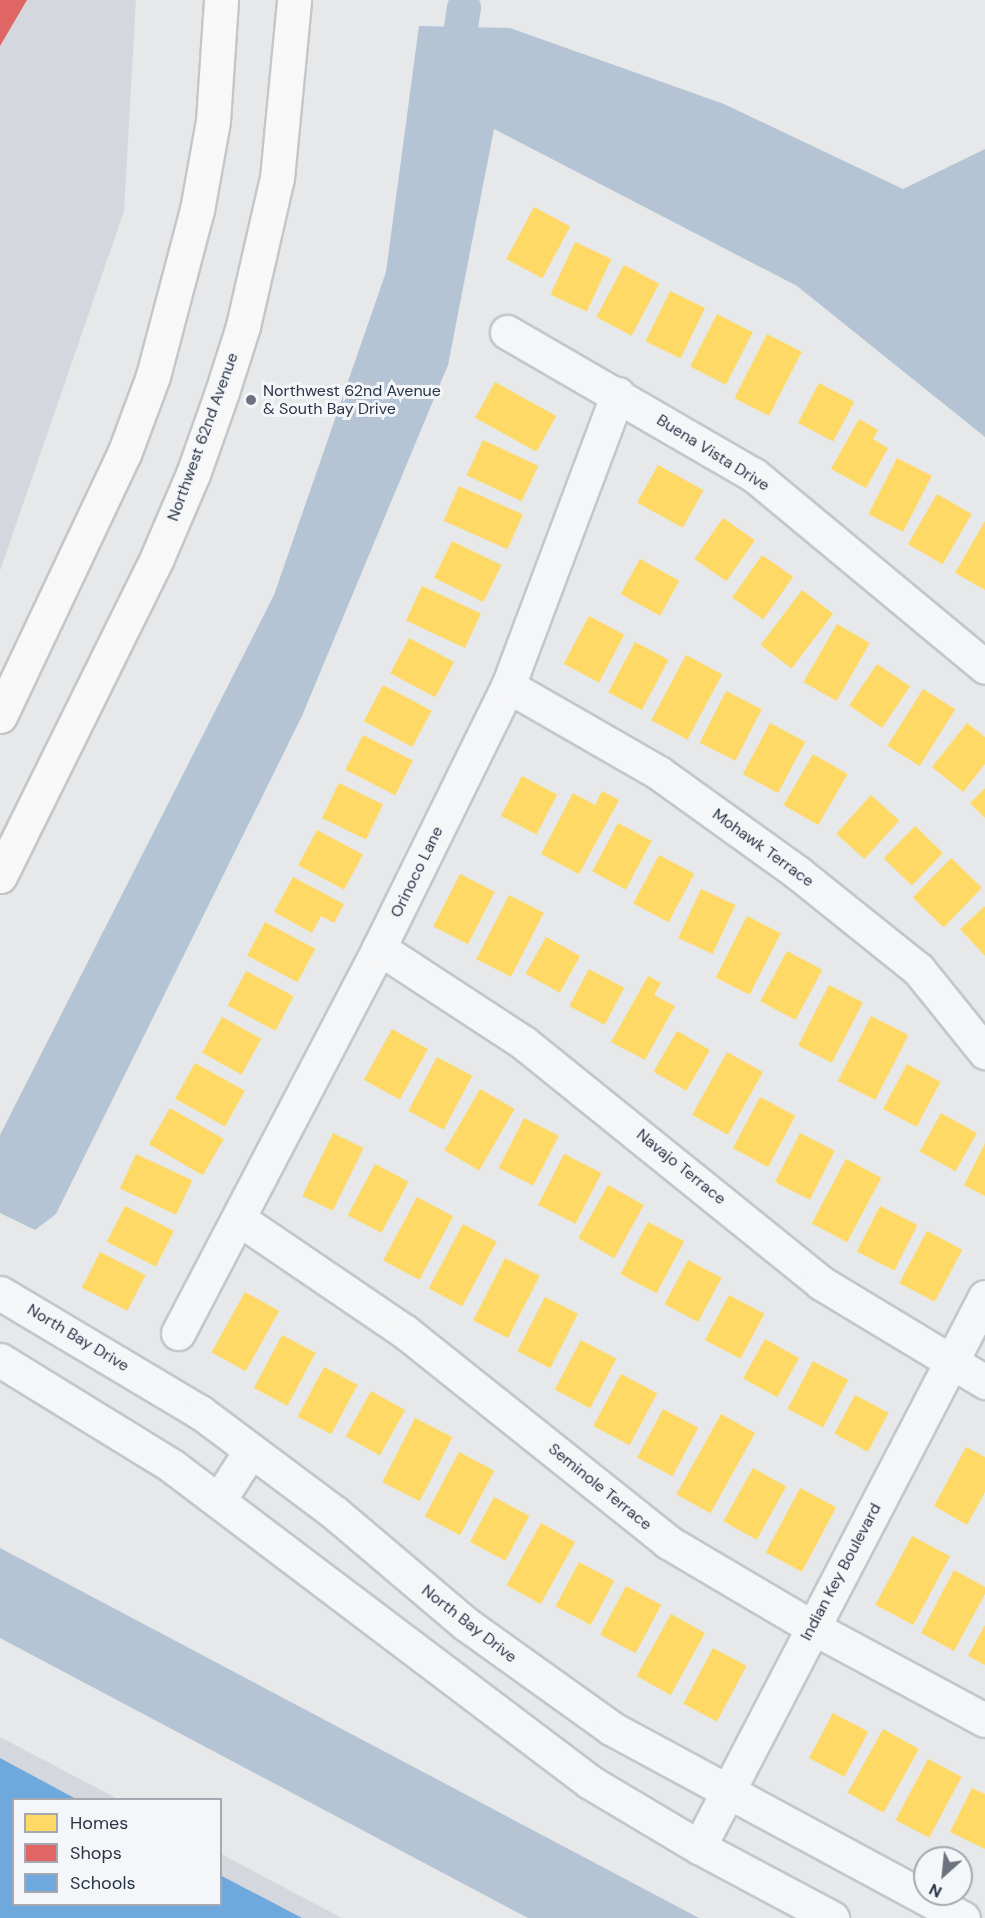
<!DOCTYPE html>
<html>
<head>
<meta charset="utf-8">
<style>
	body { margin:0 }
	#map { position:relative; width:985px; height:1918px; overflow:hidden; background:#e6e8ea; font-family:"DM Sans",sans-serif }
	div>[style] { position:absolute }
	.built>* { inset:0; background:#d4d7dd }
	.water>* { inset:0; background:#b4c4d5 }
	.homes>* { inset:0; background:#ffd966; transform-origin:0 0 }
	.shops>* { inset:0; background:#e06666 }
	.schools>* { inset:0; background:#6fa8dc }
	.canal>* { height:34px; margin:-17px; padding:0 17px; transform-origin:17px; border-radius:17px; background:#b4c4d5 }
	.roads { filter:drop-shadow(2px 0 #c4c6c8) drop-shadow(-2px 0 #c4c6c8) drop-shadow(0 2px #c4c6c8) drop-shadow(0 -2px #c4c6c8) }
	.street>* { height:33px; margin:-16.5px; padding:0 16.5px; transform-origin:16.5px; border-radius:16.5px; background:#f5f6f7 }
	.secondary>* { height:33px; margin:-16.5px; padding:0 16.5px; transform-origin:16.5px; border-radius:16.5px; background:#f8f8f8 }
	.dots>* { width:16px; height:16px; translate:-50% -50%; box-sizing:border-box; border:3px solid #f4f6f9; border-radius:50% }
	span { translate:-50% -50%; white-space:nowrap; text-align:center; line-height:1.15; -webkit-text-stroke:6px #f4f6f9; paint-order:stroke }
	.poi-label { font-size:16px; color:#2b3445 }
	.left { translate:0 -50%; text-align:left }
	.street-label { font-size:16px; color:#2b3445 }
	.legend { position:absolute; left:12px; top:1798px; width:210px; height:108px; box-sizing:border-box; background:#f4f6f9; border:2px solid #a4a8b1; margin:0; padding:8px 10px; list-style:none; font-size:18px; color:#2b3445 }
	.legend li { display:flex; align-items:center; gap:12px; height:30px }
	.legend b { width:30px; border:2px solid #a4a8b1 }
	.north { position:absolute; left:913px; top:1846px; width:60px; height:60px; box-sizing:border-box; background:#f4f6f9; border:2px solid #a4a8b1; border-radius:50%; rotate:207deg; font-size:16px; font-weight:700; line-height:24px; text-align:center; color:#2b3445 }
	.north::after { content:''; display:block; margin:auto; width:21px; height:27px; background:#6c737f; clip-path:polygon(50% 0,100% 100%,50% 72%,0 100%) }
</style>
</head>
<body>
<div id="map">
	<div class="built">
		<div style="clip-path:polygon(0 0,136px 0,124px 211px,0 571px)"></div>
		<div style="clip-path:polygon(0 1737px,118px 1799px,14px 1800px,14px 1904px,220px 1904px,221px 1854px,342px 1918px,0 1918px)"></div>
	</div>
	<div class="water">
		<div style="clip-path:polygon(419px 26px,510px 28px,724px 104px,903px 189px,985px 149px,985px 437px,797px 286px,494px 129px,448px 365px,302px 716px,56px 1214px,35px 1230px,0 1213px,0 1135px,274px 595px,386px 272px)"></div>
		<div style="clip-path:polygon(0 1548px,699px 1918px,528px 1918px,0 1638px)"></div>
	</div>
	<div class="homes">
		<div style="left:534px;top:207px;width:41px;height:59px;rotate:28deg"></div>
		<div style="left:575px;top:242px;width:40px;height:58px;rotate:25deg"></div>
		<div style="left:624px;top:265px;width:40px;height:59px;rotate:28deg"></div>
		<div style="left:670px;top:291px;width:39px;height:56px;rotate:26deg"></div>
		<div style="left:717px;top:314px;width:40px;height:59px;rotate:27deg"></div>
		<div style="left:767px;top:334px;width:39px;height:72px;rotate:27deg"></div>
		<div style="left:495px;top:382px;width:70px;height:41px;rotate:29deg"></div>
		<div style="left:819px;top:383px;width:40px;height:45px;rotate:28deg"></div>
		<div style="clip-path:polygon(859px 419px,878px 430px,873px 439px,888px 448px,866px 488px,831px 469px)"></div>
		<div style="left:483px;top:440px;width:61px;height:39px;rotate:25deg"></div>
		<div style="left:897px;top:458px;width:39px;height:63px;rotate:27deg"></div>
		<div style="left:658px;top:465px;width:52px;height:43px;rotate:29deg"></div>
		<div style="left:459px;top:486px;width:70px;height:38px;rotate:24deg"></div>
		<div style="left:937px;top:494px;width:40px;height:58px;rotate:30deg"></div>
		<div style="left:723px;top:518px;width:39px;height:50px;rotate:35deg"></div>
		<div style="clip-path:polygon(985px 521px,985px 590px,955px 573px)"></div>
		<div style="left:452px;top:541px;width:55px;height:41px;rotate:26deg"></div>
		<div style="left:762px;top:555px;width:38px;height:52px;rotate:35deg"></div>
		<div style="left:640px;top:559px;width:45px;height:40px;rotate:29deg"></div>
		<div style="left:422px;top:586px;width:65px;height:38px;rotate:25deg"></div>
		<div style="left:802px;top:590px;width:39px;height:69px;rotate:37deg"></div>
		<div style="left:589px;top:616px;width:40px;height:54px;rotate:28deg"></div>
		<div style="left:837px;top:624px;width:38px;height:67px;rotate:30deg"></div>
		<div style="left:409px;top:638px;width:51px;height:40px;rotate:28deg"></div>
		<div style="left:635px;top:642px;width:38px;height:57px;rotate:28deg"></div>
		<div style="left:686px;top:655px;width:41px;height:74px;rotate:28deg"></div>
		<div style="left:877px;top:664px;width:40px;height:50px;rotate:34deg"></div>
		<div style="left:383px;top:685px;width:55px;height:41px;rotate:28deg"></div>
		<div style="left:923px;top:689px;width:38px;height:67px;rotate:32deg"></div>
		<div style="left:726px;top:691px;width:40px;height:58px;rotate:27deg"></div>
		<div style="left:770px;top:723px;width:40px;height:58px;rotate:28deg"></div>
		<div style="clip-path:polygon(967px 723px,985px 737px,985px 764px,963px 792px,932px 767px)"></div>
		<div style="left:363px;top:735px;width:56px;height:39px;rotate:27deg"></div>
		<div style="left:813px;top:754px;width:40px;height:59px;rotate:30deg"></div>
		<div style="left:522px;top:776px;width:40px;height:45px;rotate:28deg"></div>
		<div style="left:339px;top:783px;width:49px;height:39px;rotate:26deg"></div>
		<div style="clip-path:polygon(985px 788px,985px 818px,970px 803px)"></div>
		<div style="clip-path:polygon(602px 791px,619px 800px,579px 874px,541px 854px,573px 793px,595px 805px)"></div>
		<div style="left:871px;top:795px;width:38px;height:52px;rotate:42deg"></div>
		<div style="left:618px;top:823px;width:38px;height:55px;rotate:28deg"></div>
		<div style="left:915px;top:826px;width:39px;height:45px;rotate:44deg"></div>
		<div style="left:317px;top:830px;width:52px;height:40px;rotate:28deg"></div>
		<div style="left:659px;top:855px;width:40px;height:55px;rotate:28deg"></div>
		<div style="left:951px;top:858px;width:43px;height:55px;rotate:44deg"></div>
		<div style="left:460px;top:874px;width:39px;height:59px;rotate:27deg"></div>
		<div style="clip-path:polygon(293px 877px,344px 904px,334px 923px,321px 916px,312px 933px,274px 912px)"></div>
		<div style="left:701px;top:889px;width:38px;height:54px;rotate:25deg"></div>
		<div style="left:509px;top:895px;width:39px;height:72px;rotate:27deg"></div>
		<div style="clip-path:polygon(985px 906px,985px 956px,960px 929px)"></div>
		<div style="left:747px;top:916px;width:38px;height:69px;rotate:27deg"></div>
		<div style="left:265px;top:922px;width:57px;height:38px;rotate:28deg"></div>
		<div style="left:546px;top:937px;width:39px;height:42px;rotate:29deg"></div>
		<div style="left:787px;top:951px;width:40px;height:57px;rotate:28deg"></div>
		<div style="left:589px;top:969px;width:40px;height:42px;rotate:28deg"></div>
		<div style="left:246px;top:971px;width:54px;height:39px;rotate:28deg"></div>
		<div style="clip-path:polygon(648px 976px,661px 983px,654px 995px,675px 1006px,645px 1060px,611px 1042px)"></div>
		<div style="left:829px;top:985px;width:38px;height:68px;rotate:27deg"></div>
		<div style="left:871px;top:1016px;width:42px;height:73px;rotate:27deg"></div>
		<div style="left:222px;top:1017px;width:45px;height:41px;rotate:29deg"></div>
		<div style="left:392px;top:1029px;width:41px;height:58px;rotate:29deg"></div>
		<div style="left:677px;top:1031px;width:38px;height:47px;rotate:30deg"></div>
		<div style="left:727px;top:1052px;width:41px;height:72px;rotate:29deg"></div>
		<div style="left:437px;top:1057px;width:40px;height:61px;rotate:28deg"></div>
		<div style="left:195px;top:1063px;width:57px;height:41px;rotate:29deg"></div>
		<div style="left:907px;top:1064px;width:38px;height:51px;rotate:28deg"></div>
		<div style="left:480px;top:1089px;width:40px;height:71px;rotate:30deg"></div>
		<div style="left:760px;top:1097px;width:40px;height:58px;rotate:28deg"></div>
		<div style="left:170px;top:1108px;width:62px;height:42px;rotate:30deg"></div>
		<div style="left:941px;top:1113px;width:41px;height:44px;rotate:29deg"></div>
		<div style="left:524px;top:1118px;width:39px;height:56px;rotate:27deg"></div>
		<div style="left:333px;top:1133px;width:34px;height:70px;rotate:26deg"></div>
		<div style="left:800px;top:1133px;width:39px;height:55px;rotate:27deg"></div>
		<div style="clip-path:polygon(985px 1143px,985px 1196px,964px 1185px)"></div>
		<div style="left:136px;top:1154px;width:62px;height:38px;rotate:25deg"></div>
		<div style="left:564px;top:1154px;width:42px;height:57px;rotate:27deg"></div>
		<div style="left:846px;top:1159px;width:40px;height:73px;rotate:28deg"></div>
		<div style="left:375px;top:1164px;width:38px;height:58px;rotate:28deg"></div>
		<div style="left:608px;top:1185px;width:41px;height:61px;rotate:29deg"></div>
		<div style="left:417px;top:1197px;width:41px;height:72px;rotate:28deg"></div>
		<div style="left:125px;top:1206px;width:55px;height:40px;rotate:27deg"></div>
		<div style="left:880px;top:1206px;width:42px;height:51px;rotate:27deg"></div>
		<div style="left:648px;top:1222px;width:41px;height:59px;rotate:28deg"></div>
		<div style="left:463px;top:1224px;width:38px;height:73px;rotate:28deg"></div>
		<div style="left:927px;top:1231px;width:40px;height:59px;rotate:28deg"></div>
		<div style="left:100px;top:1252px;width:51px;height:40px;rotate:27deg"></div>
		<div style="left:505px;top:1258px;width:39px;height:70px;rotate:27deg"></div>
		<div style="left:688px;top:1260px;width:38px;height:50px;rotate:28deg"></div>
		<div style="left:245px;top:1292px;width:39px;height:69px;rotate:29deg"></div>
		<div style="left:729px;top:1295px;width:40px;height:51px;rotate:28deg"></div>
		<div style="left:545px;top:1297px;width:37px;height:61px;rotate:27deg"></div>
		<div style="left:282px;top:1335px;width:38px;height:60px;rotate:28deg"></div>
		<div style="left:765px;top:1339px;width:39px;height:45px;rotate:29deg"></div>
		<div style="left:581px;top:1340px;width:40px;height:56px;rotate:28deg"></div>
		<div style="left:813px;top:1361px;width:40px;height:54px;rotate:28deg"></div>
		<div style="left:324px;top:1367px;width:38px;height:56px;rotate:28deg"></div>
		<div style="left:621px;top:1374px;width:41px;height:59px;rotate:28deg"></div>
		<div style="left:371px;top:1391px;width:39px;height:52px;rotate:29deg"></div>
		<div style="left:855px;top:1395px;width:38px;height:44px;rotate:28deg"></div>
		<div style="left:663px;top:1409px;width:40px;height:55px;rotate:28deg"></div>
		<div style="left:721px;top:1414px;width:39px;height:92px;rotate:29deg"></div>
		<div style="left:415px;top:1418px;width:42px;height:72px;rotate:27deg"></div>
		<div style="clip-path:polygon(966px 1447px,985px 1457px,985px 1492px,967px 1525px,934px 1506px)"></div>
		<div style="left:459px;top:1452px;width:40px;height:73px;rotate:28deg"></div>
		<div style="left:753px;top:1468px;width:38px;height:61px;rotate:29deg"></div>
		<div style="left:800px;top:1488px;width:41px;height:73px;rotate:28deg"></div>
		<div style="left:494px;top:1497px;width:40px;height:51px;rotate:28deg"></div>
		<div style="left:541px;top:1523px;width:39px;height:71px;rotate:29deg"></div>
		<div style="left:912px;top:1536px;width:43px;height:78px;rotate:28deg"></div>
		<div style="left:579px;top:1562px;width:40px;height:50px;rotate:28deg"></div>
		<div style="clip-path:polygon(954px 1570px,985px 1587px,985px 1594px,954px 1651px,921px 1633px)"></div>
		<div style="left:626px;top:1586px;width:40px;height:55px;rotate:28deg"></div>
		<div style="left:671px;top:1614px;width:39px;height:71px;rotate:29deg"></div>
		<div style="clip-path:polygon(985px 1625px,985px 1665px,968px 1656px)"></div>
		<div style="left:713px;top:1648px;width:38px;height:63px;rotate:28deg"></div>
		<div style="left:833px;top:1713px;width:40px;height:51px;rotate:28deg"></div>
		<div style="left:883px;top:1729px;width:41px;height:73px;rotate:29deg"></div>
		<div style="left:928px;top:1759px;width:38px;height:69px;rotate:28deg"></div>
		<div style="clip-path:polygon(972px 1788px,985px 1794px,985px 1849px,950px 1832px)"></div>
	</div>
	<div class="shops">
		<div style="clip-path:polygon(0 0,27px 0,0 46px)"></div>
	</div>
	<div class="schools">
		<div style="clip-path:polygon(0 1758px,78px 1800px,14px 1800px,14px 1904px,220px 1904px,220px 1875px,302px 1918px,0 1918px)"></div>
	</div>
	<div class="canal">
		<div style="left:454px;top:73px;width:66px;rotate:-81.3deg"></div>
	</div>
	<div class="roads">
		<div class="street">
			<div style="left:507px;top:332px;width:285px;rotate:30.1deg"></div>
			<div style="left:754px;top:475px;width:300px;rotate:39.7deg"></div>
			<div style="left:508px;top:686px;width:174px;rotate:29.9deg"></div>
			<div style="left:659px;top:773px;width:171px;rotate:35.7deg"></div>
			<div style="left:798px;top:873px;width:154px;rotate:38.7deg"></div>
			<div style="left:918px;top:969px;width:107px;rotate:51.1deg"></div>
			<div style="left:379px;top:948px;width:173px;rotate:33.2deg"></div>
			<div style="left:524px;top:1043px;width:382px;rotate:38.9deg"></div>
			<div style="left:821px;top:1283px;width:192px;rotate:31.1deg"></div>
			<div style="left:239px;top:1219px;width:199px;rotate:34.2deg"></div>
			<div style="left:404px;top:1331px;width:338px;rotate:38.6deg"></div>
			<div style="left:668px;top:1542px;width:167px;rotate:30.6deg"></div>
			<div style="left:812px;top:1627px;width:196px;rotate:28.3deg"></div>
			<div style="left:0;top:1293px;width:233px;rotate:30.8deg"></div>
			<div style="left:200px;top:1412px;width:169px;rotate:36.8deg"></div>
			<div style="left:335px;top:1513px;width:172px;rotate:40.3deg"></div>
			<div style="left:466px;top:1624px;width:178px;rotate:35.6deg"></div>
			<div style="left:611px;top:1728px;width:400px;rotate:28.4deg"></div>
			<div style="left:178px;top:1333px;width:434px;rotate:-62.4deg"></div>
			<div style="left:379px;top:948px;width:292px;rotate:-63.8deg"></div>
			<div style="left:508px;top:686px;width:312px;rotate:-69.4deg"></div>
			<div style="left:0;top:1360px;width:202px;rotate:31.6deg"></div>
			<div style="left:172px;top:1466px;width:524px;rotate:37.09deg"></div>
			<div style="left:590px;top:1782px;width:127px;rotate:30.8deg"></div>
			<div style="left:699px;top:1847px;width:151px;rotate:28.1deg"></div>
			<div style="left:219px;top:1500px;width:59px;rotate:-57.4deg"></div>
			<div style="left:699px;top:1847px;width:620px;rotate:-62.53deg"></div>
		</div>
		<div class="secondary">
			<div style="left:0;top:716px;width:290px;rotate:-64.7deg"></div>
			<div style="left:124px;top:454px;width:83px;rotate:-69.6deg"></div>
			<div style="left:153px;top:376px;width:172px;rotate:-75.2deg"></div>
			<div style="left:197px;top:210px;width:90px;rotate:-79.8deg"></div>
			<div style="left:213px;top:121px;width:121px;rotate:-86.2deg"></div>
			<div style="left:0;top:876px;width:355px;rotate:-63.7deg"></div>
			<div style="left:157px;top:558px;width:91px;rotate:-66.8deg"></div>
			<div style="left:193px;top:474px;width:87px;rotate:-70.5deg"></div>
			<div style="left:222px;top:392px;width:69px;rotate:-72.3deg"></div>
			<div style="left:243px;top:326px;width:152px;rotate:-77.1deg"></div>
			<div style="left:277px;top:178px;width:179px;rotate:-84.5deg"></div>
		</div>
	</div>
	<div class="dots">
		<div style="left:251px;top:400px;background:#6c737f"></div>
	</div>
	<div class="poi-label">
		<span class="left" style="left:263px;top:400px">Northwest 62nd Avenue<br>&amp; South Bay Drive</span>
	</div>
	<div class="street-label">
		<span style="left:203px;top:437px;rotate:-70deg">Northwest 62nd Avenue</span>
		<span style="left:713px;top:453px;rotate:32deg">Buena Vista Drive</span>
		<span style="left:763px;top:848px;rotate:36deg">Mohawk Terrace</span>
		<span style="left:417px;top:872px;rotate:-64deg">Orinoco Lane</span>
		<span style="left:681px;top:1167px;rotate:39deg">Navajo Terrace</span>
		<span style="left:78px;top:1338px;rotate:31deg">North Bay Drive</span>
		<span style="left:600px;top:1487px;rotate:39deg">Seminole Terrace</span>
		<span style="left:841px;top:1572px;rotate:-62deg">Indian Key Boulevard</span>
		<span style="left:469px;top:1624px;rotate:38deg">North Bay Drive</span>
	</div>
	<ul class="legend">
	<li><b style="height:16px;background:#ffd966"></b>Homes</li>
	<li><b style="height:16px;background:#e06666"></b>Shops</li>
	<li><b style="height:16px;background:#6fa8dc"></b>Schools</li>
	</ul>
	<div class="north">N</div>
</div>
</body>
</html>
